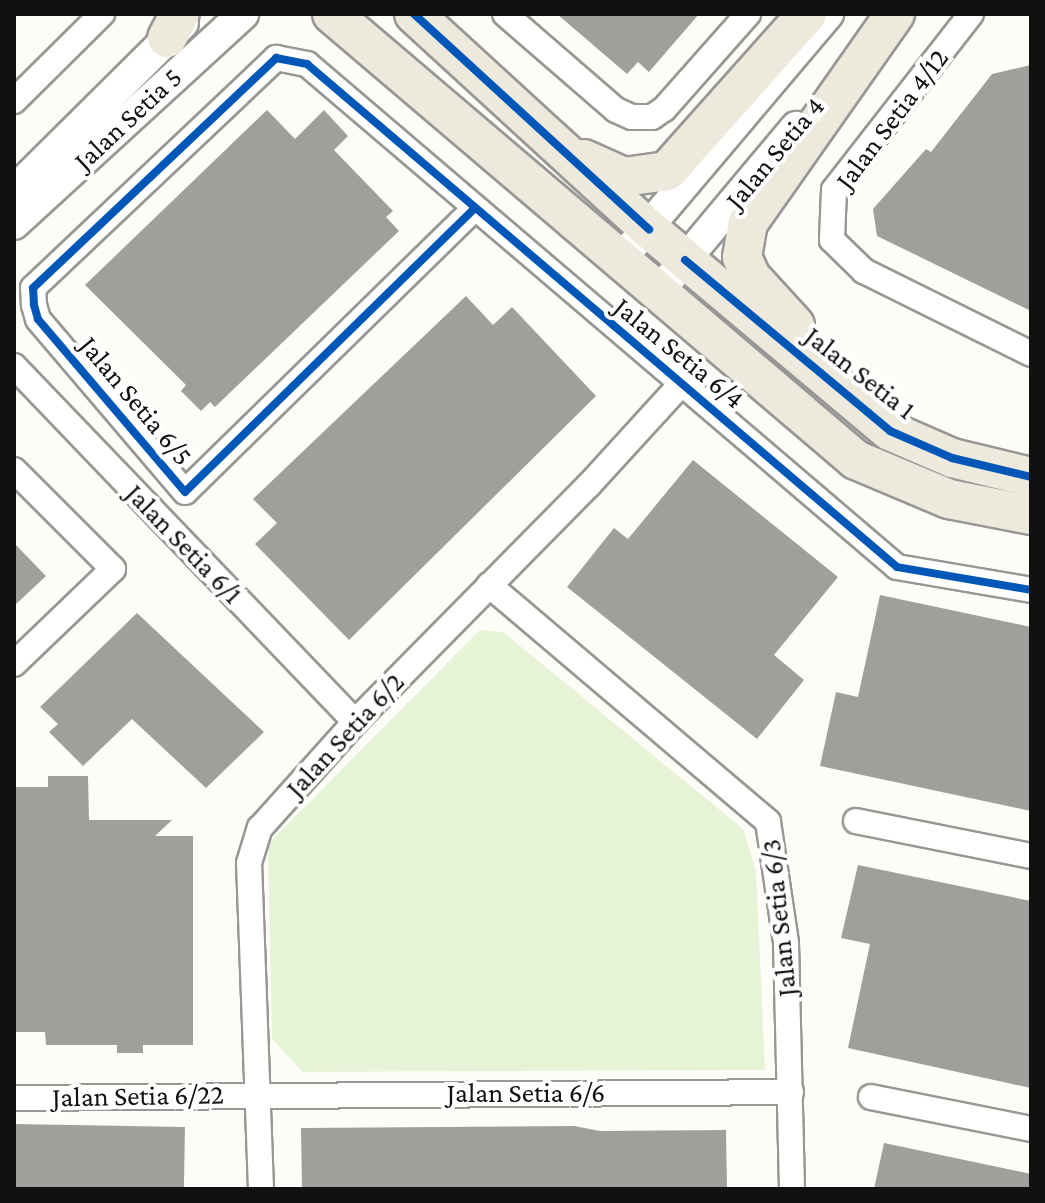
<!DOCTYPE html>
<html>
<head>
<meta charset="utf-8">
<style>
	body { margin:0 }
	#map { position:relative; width:1045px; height:1203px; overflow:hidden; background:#fdfcf7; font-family:"Crimson Pro",serif }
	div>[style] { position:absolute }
	.green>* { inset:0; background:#e7f3d7 }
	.building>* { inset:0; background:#a19f9c; transform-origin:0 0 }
	.roads { filter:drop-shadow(2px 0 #979795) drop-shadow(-2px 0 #979795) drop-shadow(0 2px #979795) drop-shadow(0 -2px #979795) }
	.minor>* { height:24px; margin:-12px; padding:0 12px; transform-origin:12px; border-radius:12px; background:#fffffe }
	.tertiary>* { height:30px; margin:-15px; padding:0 15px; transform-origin:15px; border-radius:15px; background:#fffffe }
	.primary>* { height:38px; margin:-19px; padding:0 19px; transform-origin:19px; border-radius:19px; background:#ede9dc }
	.cycleway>* { height:8px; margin:-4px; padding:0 4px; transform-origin:4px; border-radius:4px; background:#0057b8 }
	span { translate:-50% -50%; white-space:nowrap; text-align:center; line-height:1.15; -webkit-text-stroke:8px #fff; paint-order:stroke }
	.street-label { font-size:28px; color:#111 }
	.frame { position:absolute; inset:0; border:16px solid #111; pointer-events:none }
</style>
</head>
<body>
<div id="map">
	<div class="green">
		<div style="clip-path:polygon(480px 630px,503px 632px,743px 829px,756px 871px,765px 1070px,303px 1072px,272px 1039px,268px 844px)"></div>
	</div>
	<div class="building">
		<div style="clip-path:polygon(557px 14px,699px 14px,649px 72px,638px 62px,627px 74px)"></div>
		<div style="clip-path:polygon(1031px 65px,1031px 311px,877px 236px,873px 209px,926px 149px,931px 152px,992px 74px)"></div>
		<div style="clip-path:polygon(267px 110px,295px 139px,324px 110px,348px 136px,334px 150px,393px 211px,386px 217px,399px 231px,215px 407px,210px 402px,201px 411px,181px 391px,186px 385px,85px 285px)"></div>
		<div style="clip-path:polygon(466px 296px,493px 325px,512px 307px,596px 396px,349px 640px,255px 544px,277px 523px,253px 499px)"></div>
		<div style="clip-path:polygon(693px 460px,838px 577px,774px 655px,804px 680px,757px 739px,567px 587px,614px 528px,628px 539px)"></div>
		<div style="clip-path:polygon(14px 543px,46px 576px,14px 606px)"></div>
		<div style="clip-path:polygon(880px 595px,1031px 627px,1031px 811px,820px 766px,836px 692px,858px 697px)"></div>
		<div style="clip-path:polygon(137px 613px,264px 732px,206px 788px,132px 719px,83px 766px,49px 732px,58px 724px,40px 707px)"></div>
		<div style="clip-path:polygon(48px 776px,88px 776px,89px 820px,172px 820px,155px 836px,193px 836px,193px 1045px,143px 1045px,143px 1053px,117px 1053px,117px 1045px,46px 1045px,45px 1032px,14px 1032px,14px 787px,48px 787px)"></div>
		<div style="clip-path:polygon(858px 865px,1031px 901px,1031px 1088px,848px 1048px,870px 944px,841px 938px)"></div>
		<div style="left:14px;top:1124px;width:171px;height:65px;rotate:1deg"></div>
		<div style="clip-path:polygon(574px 1126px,600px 1131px,726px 1130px,727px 1189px,302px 1189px,301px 1128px)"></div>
		<div style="clip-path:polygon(884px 1143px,1031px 1174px,1031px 1189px,874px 1189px)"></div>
	</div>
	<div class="roads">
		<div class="minor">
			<div style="left:505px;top:14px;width:147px;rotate:40.9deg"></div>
			<div style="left:616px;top:110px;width:17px;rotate:24deg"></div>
			<div style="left:632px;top:117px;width:20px"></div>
			<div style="left:652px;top:117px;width:14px;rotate:-34deg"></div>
			<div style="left:664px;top:109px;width:127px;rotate:-48.5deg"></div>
			<div style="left:971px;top:14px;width:223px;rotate:127.9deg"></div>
			<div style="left:834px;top:190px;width:50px;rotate:92.3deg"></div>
			<div style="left:832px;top:240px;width:45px;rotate:44.1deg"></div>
			<div style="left:864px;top:271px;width:186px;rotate:26.4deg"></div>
			<div style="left:14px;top:101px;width:124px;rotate:-44.7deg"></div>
			<div style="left:474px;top:209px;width:404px;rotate:135.6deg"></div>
			<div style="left:185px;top:492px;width:227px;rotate:-130.4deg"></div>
			<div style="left:38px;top:319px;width:15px;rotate:-106deg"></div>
			<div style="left:34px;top:305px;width:17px;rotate:-93deg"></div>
			<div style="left:33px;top:288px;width:335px;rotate:-43.4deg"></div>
			<div style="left:276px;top:58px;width:32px;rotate:11deg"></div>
			<div style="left:307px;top:64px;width:775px;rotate:40.45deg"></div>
			<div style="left:897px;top:567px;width:136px;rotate:9.7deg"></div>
			<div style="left:14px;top:366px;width:493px;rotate:46.2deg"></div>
			<div style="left:14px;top:470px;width:140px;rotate:45deg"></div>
			<div style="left:113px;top:569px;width:137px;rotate:136.2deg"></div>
			<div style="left:489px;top:585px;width:366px;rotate:40.3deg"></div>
			<div style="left:768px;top:822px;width:122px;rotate:81.5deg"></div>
			<div style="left:786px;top:943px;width:246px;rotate:88.6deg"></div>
			<div style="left:856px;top:821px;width:178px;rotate:11.3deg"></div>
			<div style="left:871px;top:1097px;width:163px;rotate:11.3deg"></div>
			<div style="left:14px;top:1098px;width:777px;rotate:-0.44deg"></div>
			<div style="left:261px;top:1189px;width:326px;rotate:-92.1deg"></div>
			<div style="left:249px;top:863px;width:37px;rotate:-73deg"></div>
			<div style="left:260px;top:828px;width:142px;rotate:-48.1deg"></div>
			<div style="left:355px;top:722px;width:332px;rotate:-45.4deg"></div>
			<div style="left:588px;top:486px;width:141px;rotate:-47.6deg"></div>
		</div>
		<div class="tertiary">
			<div style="left:14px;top:191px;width:238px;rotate:-44.8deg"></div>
			<div style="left:14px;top:224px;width:311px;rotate:-42.5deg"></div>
			<div style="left:621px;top:259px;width:321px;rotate:-49.8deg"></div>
			<div style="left:659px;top:291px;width:214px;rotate:-50.1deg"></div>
		</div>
		<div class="primary">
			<div style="left:332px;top:14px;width:688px;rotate:40.4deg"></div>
			<div style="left:856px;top:460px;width:101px;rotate:22.8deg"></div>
			<div style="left:949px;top:499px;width:84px;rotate:11deg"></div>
			<div style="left:414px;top:14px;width:319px;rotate:42.5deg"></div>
			<div style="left:649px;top:229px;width:314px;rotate:40deg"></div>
			<div style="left:890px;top:431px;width:68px;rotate:23.5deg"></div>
			<div style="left:952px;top:458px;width:81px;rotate:13.5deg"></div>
			<div style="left:167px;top:38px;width:27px;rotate:-62deg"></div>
			<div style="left:584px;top:159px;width:44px;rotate:24.2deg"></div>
			<div style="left:624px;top:177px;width:43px;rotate:-7.9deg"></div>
			<div style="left:667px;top:171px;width:210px;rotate:-48.3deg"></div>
			<div style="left:795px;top:325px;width:65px;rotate:-132.5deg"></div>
			<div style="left:751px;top:277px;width:22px;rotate:-114deg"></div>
			<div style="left:742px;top:257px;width:35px;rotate:-80deg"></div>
			<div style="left:748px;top:223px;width:256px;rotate:-54.9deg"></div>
		</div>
	</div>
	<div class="cycleway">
		<div style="left:414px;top:14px;width:319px;rotate:42.5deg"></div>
		<div style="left:474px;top:209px;width:404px;rotate:135.6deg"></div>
		<div style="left:185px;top:492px;width:227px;rotate:-130.4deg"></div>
		<div style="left:38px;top:319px;width:15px;rotate:-106deg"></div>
		<div style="left:34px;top:305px;width:17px;rotate:-93deg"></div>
		<div style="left:33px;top:288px;width:335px;rotate:-43.4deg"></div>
		<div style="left:276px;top:58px;width:32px;rotate:11deg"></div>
		<div style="left:307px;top:64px;width:775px;rotate:40.45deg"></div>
		<div style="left:897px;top:567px;width:136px;rotate:9.7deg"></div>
		<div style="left:685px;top:260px;width:267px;rotate:39.8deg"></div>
		<div style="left:890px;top:431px;width:68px;rotate:23.5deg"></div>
		<div style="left:952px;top:458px;width:81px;rotate:13.5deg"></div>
	</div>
	<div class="street-label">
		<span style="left:128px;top:119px;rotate:-43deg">Jalan Setia 5</span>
		<span style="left:892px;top:119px;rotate:-53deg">Jalan Setia 4/12</span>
		<span style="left:775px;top:153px;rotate:-50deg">Jalan Setia 4</span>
		<span style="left:679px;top:353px;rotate:39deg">Jalan Setia 6/4</span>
		<span style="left:860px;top:373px;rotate:38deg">Jalan Setia 1</span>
		<span style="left:136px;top:401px;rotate:50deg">Jalan Setia 6/5</span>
		<span style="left:184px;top:544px;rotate:46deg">Jalan Setia 6/1</span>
		<span style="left:345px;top:735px;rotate:-47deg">Jalan Setia 6/2</span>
		<span style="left:779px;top:918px;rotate:-96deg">Jalan Setia 6/3</span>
		<span style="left:526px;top:1093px">Jalan Setia 6/6</span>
		<span style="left:138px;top:1096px;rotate:-1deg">Jalan Setia 6/22</span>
	</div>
	<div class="frame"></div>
</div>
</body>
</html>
